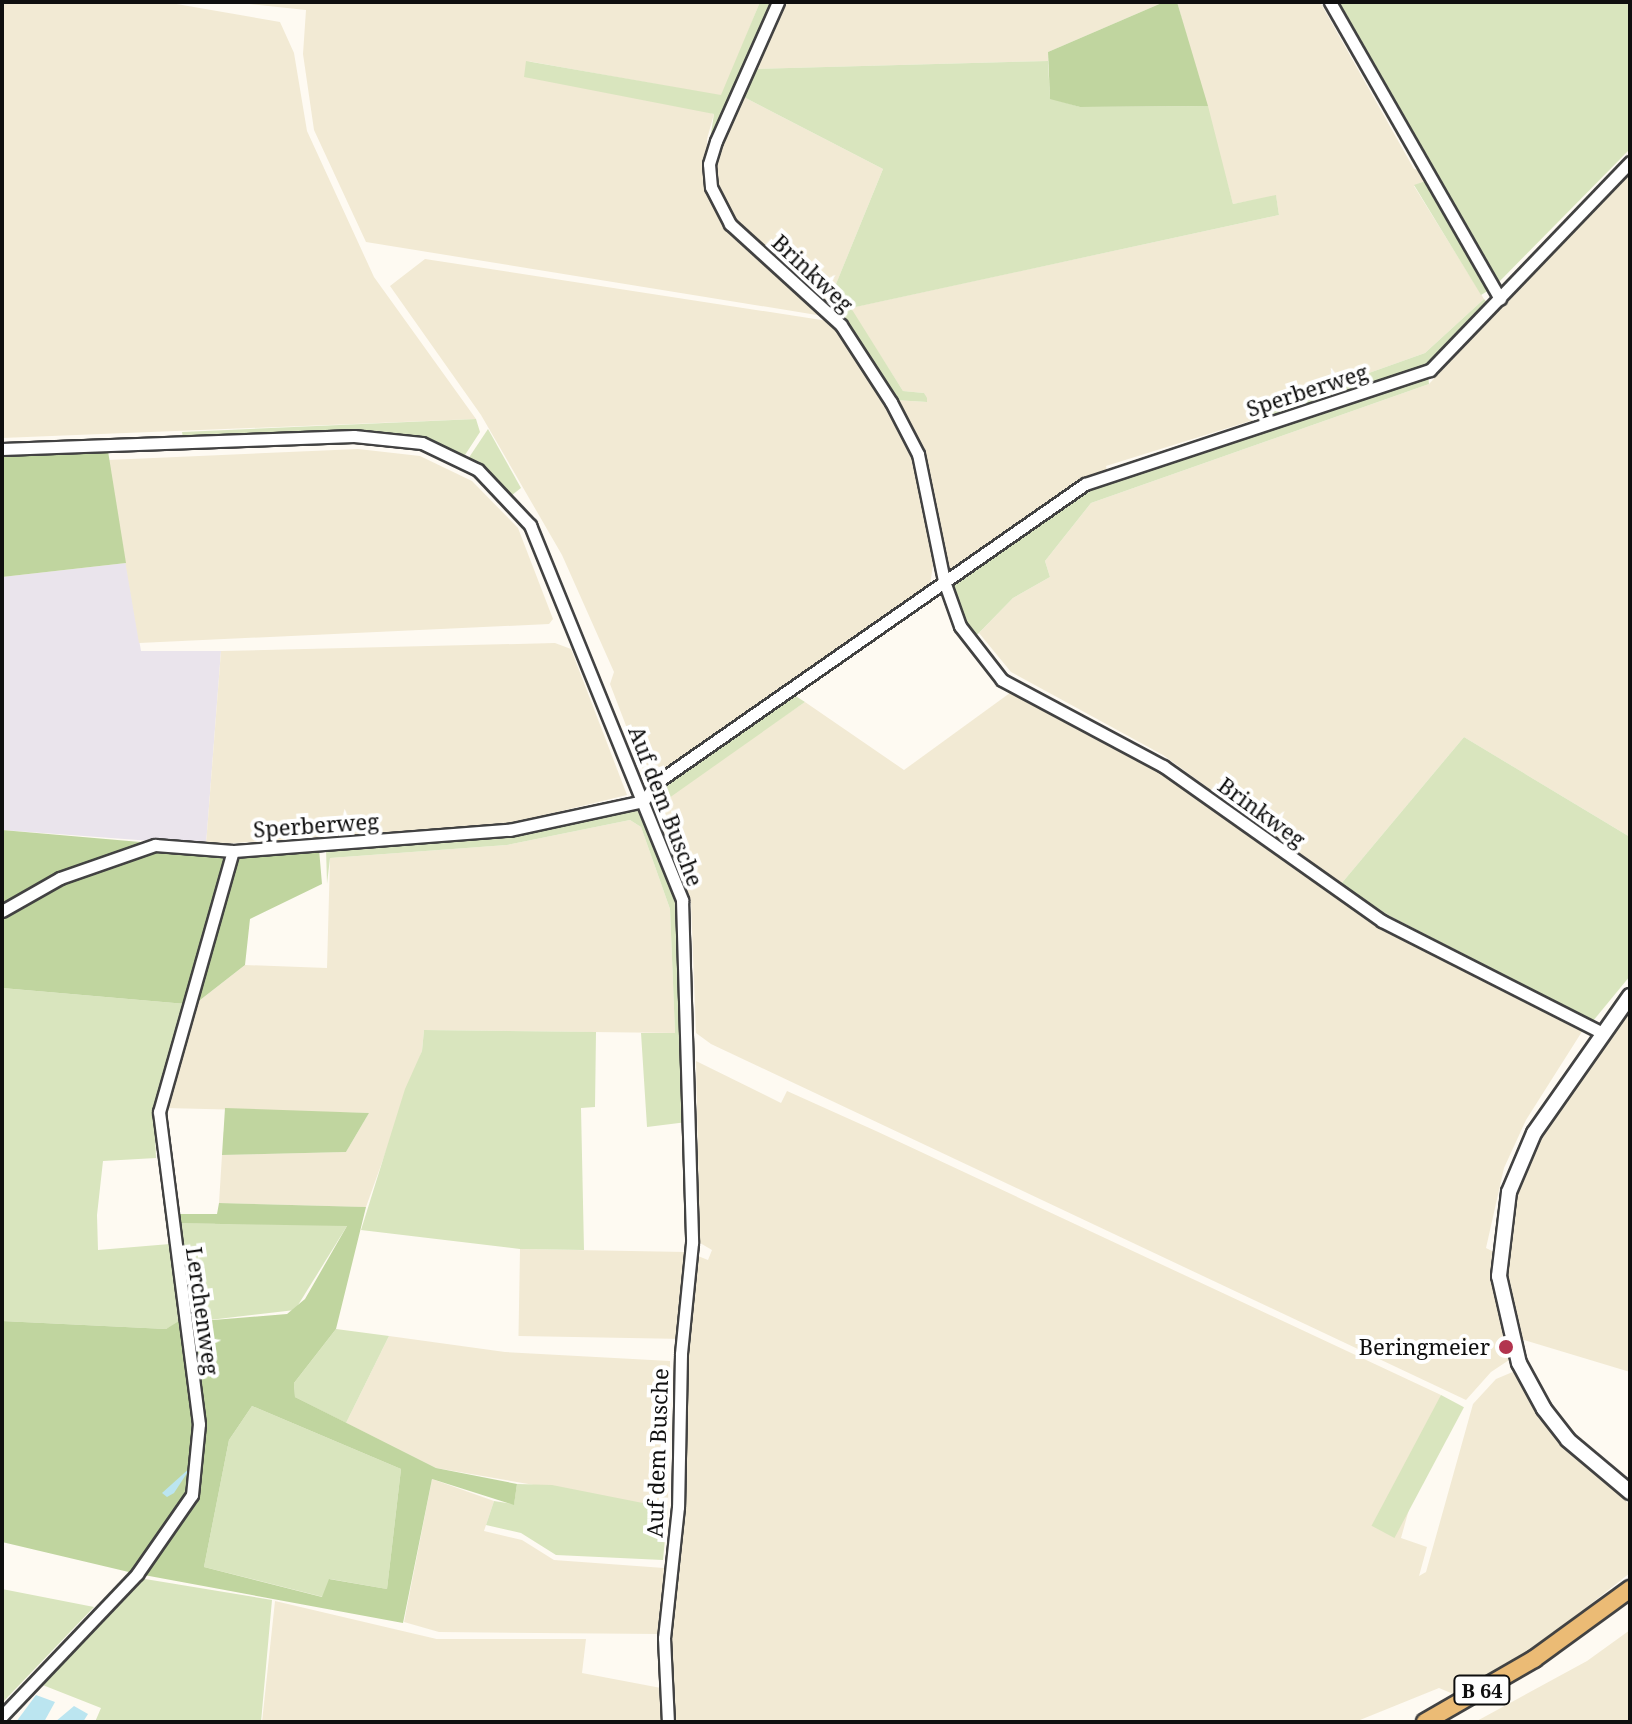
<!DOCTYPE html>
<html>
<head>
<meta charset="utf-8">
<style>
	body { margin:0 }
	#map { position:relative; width:1632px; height:1724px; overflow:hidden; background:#fefaf2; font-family:"Noto Serif",serif }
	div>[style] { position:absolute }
	.industrial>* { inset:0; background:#eae4ec }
	.farmland>* { inset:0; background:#f2ead4; transform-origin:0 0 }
	.green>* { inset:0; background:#d9e5be; transform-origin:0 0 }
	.forest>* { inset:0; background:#c0d59f }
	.water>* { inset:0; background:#bbe5f0 }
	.roads { filter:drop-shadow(2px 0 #424242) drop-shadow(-2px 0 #424242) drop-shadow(0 2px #424242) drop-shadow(0 -2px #424242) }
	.minor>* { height:11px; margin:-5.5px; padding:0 5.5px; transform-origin:5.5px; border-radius:5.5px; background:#fff }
	.tertiary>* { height:14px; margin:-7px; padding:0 7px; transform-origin:7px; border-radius:7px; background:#fff }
	.primary>* { height:16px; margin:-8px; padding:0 8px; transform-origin:8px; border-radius:8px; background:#ebbb75 }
	.dots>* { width:22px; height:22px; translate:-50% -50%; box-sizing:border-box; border:4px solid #fff; border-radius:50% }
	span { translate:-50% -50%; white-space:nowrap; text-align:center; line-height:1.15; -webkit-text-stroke:8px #fff; paint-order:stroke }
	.shield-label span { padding:2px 6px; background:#fff; border:2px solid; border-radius:6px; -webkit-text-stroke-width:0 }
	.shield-label { font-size:20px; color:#0f0f0f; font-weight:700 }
	.street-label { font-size:22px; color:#0f0f0f }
	.poi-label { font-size:22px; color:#0f0f0f }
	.right { translate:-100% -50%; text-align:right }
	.frame { position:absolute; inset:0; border:4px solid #0f0f0f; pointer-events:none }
</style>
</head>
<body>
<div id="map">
	<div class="industrial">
		<div style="clip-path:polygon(126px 563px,141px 651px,221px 651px,206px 845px,2px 830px,2px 577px)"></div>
	</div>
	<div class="farmland">
		<div style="clip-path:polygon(2px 2px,165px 2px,280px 22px,294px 53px,307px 131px,374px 277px,476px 419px,2px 438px)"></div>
		<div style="clip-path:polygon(231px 2px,760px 2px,722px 96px,527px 61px,714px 114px,707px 139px,707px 188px,727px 228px,734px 221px,715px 186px,713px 165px,738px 94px,883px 169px,823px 316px,366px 242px,314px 130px,303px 54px,306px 10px)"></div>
		<div style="clip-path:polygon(784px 2px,1164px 2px,1048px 52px,1048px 61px,752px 69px)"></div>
		<div style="clip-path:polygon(1177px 2px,1320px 2px,1414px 169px,1419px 170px,1424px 181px,1414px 186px,1484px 299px,1425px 353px,1268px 409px,1263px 417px,1106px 466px,1108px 475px,950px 573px,941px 552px,932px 503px,894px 400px,926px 402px,924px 393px,903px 391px,850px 308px,1279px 215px,1276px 196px,1233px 204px)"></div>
		<div style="clip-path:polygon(1630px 169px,1630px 837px,1464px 737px,1341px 884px,1163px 755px,1011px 672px,979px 633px,1013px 598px,1050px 577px,1045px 561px,1091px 503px,1429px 384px)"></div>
		<div style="clip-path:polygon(425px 259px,828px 321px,846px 338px,888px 404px,913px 455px,934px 559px,930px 585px,659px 774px,645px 775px,610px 684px,614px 672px,562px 555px,481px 415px,390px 286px)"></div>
		<div style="clip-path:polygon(358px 449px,420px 456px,472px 481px,518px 528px,553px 619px,549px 624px,139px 643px,108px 460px)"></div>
		<div style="clip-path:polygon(555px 643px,571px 649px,627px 795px,508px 824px,206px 845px,221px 651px)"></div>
		<div style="clip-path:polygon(1014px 690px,1157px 769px,1379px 925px,1583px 1030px,1526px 1120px,1504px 1168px,1486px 1248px,1496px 1253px,1500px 1321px,1512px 1358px,1491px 1372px,1466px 1400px,711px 1044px,696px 1033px,691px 902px,658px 815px,659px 801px,805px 702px,904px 770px)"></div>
		<div style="clip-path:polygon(630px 820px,641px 827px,670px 909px,675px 1033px,424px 1030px,422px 1051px,366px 1207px,219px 1203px,222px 1155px,346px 1152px,369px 1113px,165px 1108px,195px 1004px,245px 965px,327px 968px,330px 858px,507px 845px)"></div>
		<div style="clip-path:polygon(1630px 1006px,1630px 1372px,1517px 1338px,1504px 1273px,1513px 1203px,1539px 1135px)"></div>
		<div style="clip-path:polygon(696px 1061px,781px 1103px,787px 1091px,876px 1131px,1441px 1395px,1401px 1538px,1427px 1547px,1419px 1576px,1426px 1572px,1473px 1404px,1496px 1379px,1515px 1371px,1536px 1413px,1630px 1505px,1630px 1573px,1531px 1651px,1458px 1696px,1439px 1688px,1355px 1722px,675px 1722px,670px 1637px,686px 1508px,688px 1357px,698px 1256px,708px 1260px,712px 1250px,700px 1243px)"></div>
		<div style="left:520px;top:1249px;width:166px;height:87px;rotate:1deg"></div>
		<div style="clip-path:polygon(389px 1336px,505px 1352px,670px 1361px,668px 1508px,436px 1468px,346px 1423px)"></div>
		<div style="clip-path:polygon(432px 1479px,494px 1501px,484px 1531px,522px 1540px,554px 1560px,664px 1568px,659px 1634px,439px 1632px,404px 1622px)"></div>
		<div style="clip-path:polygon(275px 1601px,577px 1672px,436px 1639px,586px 1639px,582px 1673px,661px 1688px,662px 1722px,262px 1722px)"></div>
		<div style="clip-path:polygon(1630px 1630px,1630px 1722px,1475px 1722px,1587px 1661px)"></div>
	</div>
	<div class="green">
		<div style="clip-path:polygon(760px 2px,773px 2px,709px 146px,714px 114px,524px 77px,526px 61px,721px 95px)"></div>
		<div style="clip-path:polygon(1334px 2px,1630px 2px,1630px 149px,1496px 285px)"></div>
		<div style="clip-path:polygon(1048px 61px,1050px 98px,1080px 107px,1208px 106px,1233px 204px,1276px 195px,1279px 215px,851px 308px,903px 391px,924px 393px,927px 398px,927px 402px,894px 400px,827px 306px,883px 169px,738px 94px,752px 69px)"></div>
		<div style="clip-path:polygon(1428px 180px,1491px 289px,1481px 295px,1414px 185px)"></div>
		<div style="clip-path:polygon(1484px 299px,1490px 306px,1431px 367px,1264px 422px,1268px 409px,1425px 353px)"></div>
		<div style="clip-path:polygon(1428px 375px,1429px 384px,1091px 503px,1045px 561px,1050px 577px,1013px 598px,974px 638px,963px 624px,949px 585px,1087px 486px)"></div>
		<div style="clip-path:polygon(476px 419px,480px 432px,465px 455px,423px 439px,183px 438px,182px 432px)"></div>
		<div style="clip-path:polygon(488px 429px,521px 488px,512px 495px,468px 459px)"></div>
		<div style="clip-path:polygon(791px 693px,805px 702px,662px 803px,655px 797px,664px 784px)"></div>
		<div style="clip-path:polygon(1464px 737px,1630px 837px,1630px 976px,1593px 1021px,1388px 915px,1341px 884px)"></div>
		<div style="clip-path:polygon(639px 805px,678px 903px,687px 1122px,647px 1127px,641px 1033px,675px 1033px,670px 909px,641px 827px,630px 820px,507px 845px,330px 858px,327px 884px,326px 849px,409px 843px)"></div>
		<div style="clip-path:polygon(2px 988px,186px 1004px,154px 1109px,156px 1158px,103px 1161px,97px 1215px,98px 1250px,170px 1244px,182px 1321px,166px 1329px,2px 1321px)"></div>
		<div style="clip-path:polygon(424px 1030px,596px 1032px,595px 1107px,581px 1108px,584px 1250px,520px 1249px,361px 1230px,405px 1089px,422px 1051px)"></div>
		<div style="clip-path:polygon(174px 1223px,345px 1225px,347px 1226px,295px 1310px,201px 1321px,189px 1315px)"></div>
		<div style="clip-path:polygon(336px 1329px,389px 1336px,346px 1423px,295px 1397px,294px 1383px)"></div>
		<div style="left:1441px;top:1395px;width:26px;height:148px;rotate:28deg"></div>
		<div style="clip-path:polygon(252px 1406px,401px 1469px,387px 1589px,330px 1579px,323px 1597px,204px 1567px,229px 1440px)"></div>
		<div style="clip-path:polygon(517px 1484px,552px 1485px,668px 1508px,663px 1560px,556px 1555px,521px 1533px,486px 1525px,494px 1501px,514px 1504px)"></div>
		<div style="clip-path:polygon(139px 1578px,272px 1600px,261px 1722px,95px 1722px,101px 1708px,35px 1682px)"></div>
		<div style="clip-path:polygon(2px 1589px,94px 1607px,2px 1703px)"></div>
	</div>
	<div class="forest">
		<div style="clip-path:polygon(1164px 2px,1177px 2px,1208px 106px,1080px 107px,1050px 99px,1048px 52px)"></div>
		<div style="clip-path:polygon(108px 451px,126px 563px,2px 577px,2px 455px)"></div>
		<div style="clip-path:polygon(2px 830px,152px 843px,154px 848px,221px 856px,225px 862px,186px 1004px,2px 988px)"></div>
		<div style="clip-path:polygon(319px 849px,322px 884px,250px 919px,245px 965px,195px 1004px,237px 854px)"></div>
		<div style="clip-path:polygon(225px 1108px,369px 1113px,346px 1152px,222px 1155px)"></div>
		<div style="clip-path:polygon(evenodd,219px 1203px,366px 1207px,336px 1329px,294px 1383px,295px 1397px,436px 1468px,517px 1484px,514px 1505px,432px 1479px,403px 1623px,133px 1573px,2px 1542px,2px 1321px,166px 1329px,189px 1315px,201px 1321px,287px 1314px,305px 1299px,347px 1226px,174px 1223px,174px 1214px,217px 1214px,219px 1203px,252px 1406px,401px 1469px,387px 1589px,329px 1579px,322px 1597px,204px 1567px,229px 1440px,252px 1406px)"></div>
	</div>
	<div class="water">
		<div style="clip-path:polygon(191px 1467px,174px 1493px,167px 1497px,162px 1493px)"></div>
		<div style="clip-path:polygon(36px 1695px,55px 1702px,44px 1722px,16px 1722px)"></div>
		<div style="clip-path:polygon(74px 1706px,88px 1714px,83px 1722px,55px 1722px)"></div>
	</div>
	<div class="roads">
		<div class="minor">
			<div style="left:778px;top:2px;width:152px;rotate:114deg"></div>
			<div style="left:716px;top:141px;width:24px;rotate:107deg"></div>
			<div style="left:709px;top:164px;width:23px;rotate:85deg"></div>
			<div style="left:711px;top:187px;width:42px;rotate:62.8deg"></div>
			<div style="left:730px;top:224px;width:150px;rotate:42.3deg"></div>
			<div style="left:841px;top:325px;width:92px;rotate:57deg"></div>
			<div style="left:891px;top:402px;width:59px;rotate:62.6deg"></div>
			<div style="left:918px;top:454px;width:130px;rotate:78.4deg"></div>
			<div style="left:944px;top:581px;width:48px;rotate:70.4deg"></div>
			<div style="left:960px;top:626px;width:68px;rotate:52.1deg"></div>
			<div style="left:1002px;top:680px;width:183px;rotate:28.1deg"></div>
			<div style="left:1163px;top:766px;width:268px;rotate:35.3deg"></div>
			<div style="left:1382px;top:921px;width:246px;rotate:26.9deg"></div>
			<div style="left:1330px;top:2px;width:342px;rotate:60.2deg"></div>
			<div style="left:2px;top:449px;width:352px;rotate:-2.1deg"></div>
			<div style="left:354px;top:436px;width:68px;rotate:5.9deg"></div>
			<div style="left:422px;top:443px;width:62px;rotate:25.7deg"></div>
			<div style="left:478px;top:470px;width:76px;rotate:46.6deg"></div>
			<div style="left:530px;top:525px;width:405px;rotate:67.9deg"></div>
			<div style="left:682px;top:900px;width:343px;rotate:88.3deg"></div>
			<div style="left:692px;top:1243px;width:112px;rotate:95.7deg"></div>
			<div style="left:681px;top:1354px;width:153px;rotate:91.1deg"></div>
			<div style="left:678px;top:1507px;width:132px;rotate:96.1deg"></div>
			<div style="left:664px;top:1638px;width:84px;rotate:87.3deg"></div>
			<div style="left:2px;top:911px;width:67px;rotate:-29.6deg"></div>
			<div style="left:60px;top:878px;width:101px;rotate:-19.2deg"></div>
			<div style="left:155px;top:845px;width:78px;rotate:4.4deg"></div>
			<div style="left:233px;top:851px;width:277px;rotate:-4.4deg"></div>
			<div style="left:509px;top:830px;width:137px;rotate:-12.2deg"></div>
			<div style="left:643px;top:801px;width:27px;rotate:-51deg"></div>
			<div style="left:660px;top:780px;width:518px;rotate:-34.86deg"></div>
			<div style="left:1085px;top:484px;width:363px;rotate:-18.3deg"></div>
			<div style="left:1430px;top:370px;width:289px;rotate:-46.1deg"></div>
			<div style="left:2px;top:1716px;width:196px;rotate:-46.4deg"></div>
			<div style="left:137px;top:1574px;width:96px;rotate:-55.2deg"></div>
			<div style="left:192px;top:1495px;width:71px;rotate:-84.4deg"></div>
			<div style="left:199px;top:1424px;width:315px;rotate:-97.3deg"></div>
			<div style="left:159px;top:1112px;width:271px;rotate:-74.2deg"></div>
		</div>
		<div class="tertiary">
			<div style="left:1630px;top:996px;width:167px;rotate:125deg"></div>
			<div style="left:1534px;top:1133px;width:64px;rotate:113deg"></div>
			<div style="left:1509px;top:1192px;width:85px;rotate:96.8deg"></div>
			<div style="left:1499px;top:1276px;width:89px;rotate:77.1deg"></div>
			<div style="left:1519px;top:1363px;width:52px;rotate:61.5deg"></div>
			<div style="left:1544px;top:1409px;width:39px;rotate:52deg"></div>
			<div style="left:1568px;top:1440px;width:81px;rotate:40deg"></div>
		</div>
		<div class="primary">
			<div style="left:1425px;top:1722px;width:126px;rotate:-30deg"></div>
			<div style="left:1534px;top:1659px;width:119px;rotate:-36.1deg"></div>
		</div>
	</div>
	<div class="dots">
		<div style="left:1506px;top:1347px;background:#b2344e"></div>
	</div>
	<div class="shield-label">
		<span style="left:1482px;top:1690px">B 64</span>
	</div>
	<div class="street-label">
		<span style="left:813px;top:273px;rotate:43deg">Brinkweg</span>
		<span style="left:1307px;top:390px;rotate:-18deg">Sperberweg</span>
		<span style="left:666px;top:806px;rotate:69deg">Auf dem Busche</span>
		<span style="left:1262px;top:812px;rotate:36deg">Brinkweg</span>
		<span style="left:316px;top:825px;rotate:-4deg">Sperberweg</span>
		<span style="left:203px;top:1311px;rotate:82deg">Lerchenweg</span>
		<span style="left:657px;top:1453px;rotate:-88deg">Auf dem Busche</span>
	</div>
	<div class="poi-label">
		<span class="right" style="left:1490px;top:1347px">Beringmeier</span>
	</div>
	<div class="frame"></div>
</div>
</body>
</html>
